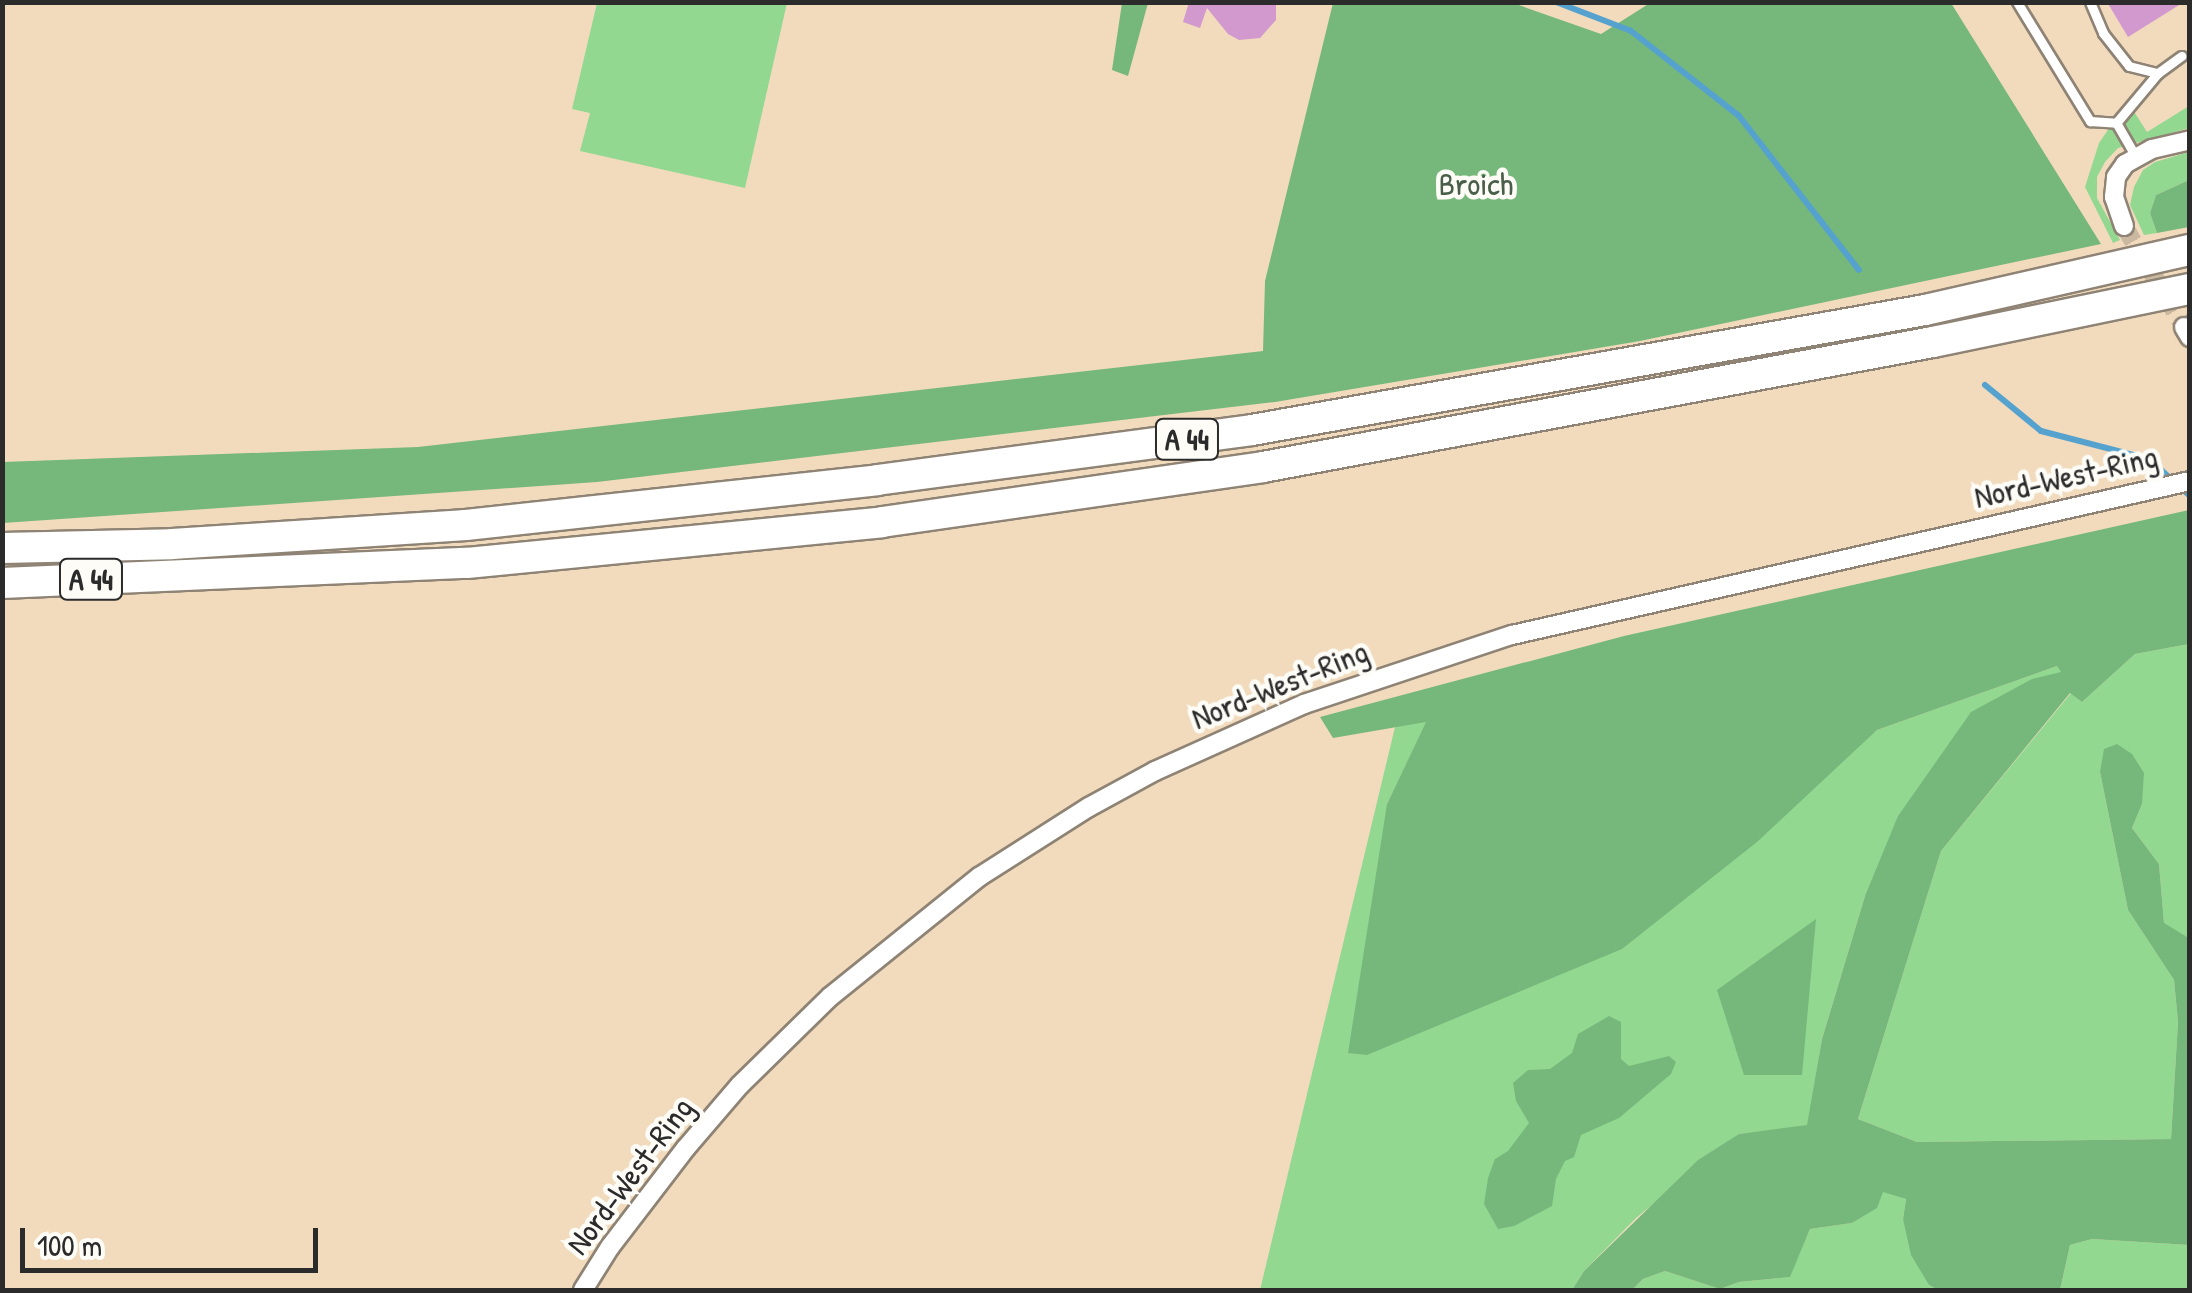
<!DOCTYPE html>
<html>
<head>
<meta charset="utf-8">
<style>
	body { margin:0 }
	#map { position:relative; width:2192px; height:1293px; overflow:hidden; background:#f2dbbd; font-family:"Patrick Hand",sans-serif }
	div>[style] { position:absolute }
	.green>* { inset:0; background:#93d891 }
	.forest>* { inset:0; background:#76b87b }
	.stream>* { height:6px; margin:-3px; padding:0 3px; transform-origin:3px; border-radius:3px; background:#55a2ce }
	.building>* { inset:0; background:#d199ce }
	.minor-tunnel>* { height:18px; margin-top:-9px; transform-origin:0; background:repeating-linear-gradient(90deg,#cab8a0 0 18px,transparent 0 27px) }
	.roads { filter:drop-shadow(2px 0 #8e8374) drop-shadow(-2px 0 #8e8374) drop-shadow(0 2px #8e8374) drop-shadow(0 -2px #8e8374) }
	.service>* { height:9px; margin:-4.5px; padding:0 4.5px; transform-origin:4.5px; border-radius:4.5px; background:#fff }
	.minor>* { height:18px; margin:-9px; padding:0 9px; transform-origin:9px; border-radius:9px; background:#fff }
	.motorway>* { height:30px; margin:-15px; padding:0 15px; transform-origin:15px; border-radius:15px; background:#fff }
	span { translate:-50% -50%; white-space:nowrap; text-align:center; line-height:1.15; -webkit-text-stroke:9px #fdfcf7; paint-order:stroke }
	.shield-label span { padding:2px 8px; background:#fdfcf7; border:2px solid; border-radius:8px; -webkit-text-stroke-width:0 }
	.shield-label { font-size:30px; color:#2b2b2b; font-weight:700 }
	.park-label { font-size:32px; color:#4a5f4a }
	.street-label { font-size:32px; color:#2b2b2b }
	.frame { position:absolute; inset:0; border:5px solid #2b2b2b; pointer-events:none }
	.scale { position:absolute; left:20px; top:1228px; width:298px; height:45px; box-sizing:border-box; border:5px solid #2b2b2b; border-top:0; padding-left:12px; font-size:30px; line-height:35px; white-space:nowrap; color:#2b2b2b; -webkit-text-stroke:8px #fdfcf7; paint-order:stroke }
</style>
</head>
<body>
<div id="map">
	<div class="green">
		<div style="clip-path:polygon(597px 3px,787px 3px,745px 188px,580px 151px,590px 113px,572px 109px)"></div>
		<div style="clip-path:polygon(2189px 106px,2189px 128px,2118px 148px,2105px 162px,2097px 177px,2097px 198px,2120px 240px,2113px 243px,2085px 187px,2099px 143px,2112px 124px,2133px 110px,2147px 132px)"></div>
		<div style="clip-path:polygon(2189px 152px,2189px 180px,2156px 195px,2150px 213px,2157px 233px,2144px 235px,2130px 205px,2134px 187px,2143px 170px,2155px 162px)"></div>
		<div style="clip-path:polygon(2189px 644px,2189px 938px,2164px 924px,2159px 864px,2132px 828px,2142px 804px,2100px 772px,2128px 910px,2174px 980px,2178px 1022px,2171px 1139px,1917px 1142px,1858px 1119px,1941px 851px,2071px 693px,2082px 702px,2135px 654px)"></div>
		<div style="clip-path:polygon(2057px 666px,2062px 672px,1865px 896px,1822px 1039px,1808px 1126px,1739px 1134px,1636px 1218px,1584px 1271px,1572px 1290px,1260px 1290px,1395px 727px,1427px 721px,1387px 804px,1853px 750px,1877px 730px)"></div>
		<div style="clip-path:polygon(1883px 1191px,1906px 1199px,1903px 1219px,1929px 1285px,1938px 1290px,1632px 1290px,1643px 1279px,1665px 1271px,1720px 1289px,1739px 1282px,1789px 1277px,1810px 1229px,1852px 1223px)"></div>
		<div style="clip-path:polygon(2092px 1239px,2189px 1245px,2189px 1290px,2060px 1290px,2070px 1245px)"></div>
	</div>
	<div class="forest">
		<div style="clip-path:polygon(1122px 3px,1148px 3px,1128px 76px,1112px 70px)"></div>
		<div style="clip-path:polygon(1333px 3px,1513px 3px,1601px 34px,1650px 3px,1951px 3px,2101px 244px,1640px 341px,1275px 402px,597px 482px,3px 523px,3px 462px,418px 447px,1263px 351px,1265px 281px)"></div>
		<div style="clip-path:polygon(2189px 180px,2189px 227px,2157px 233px,2150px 213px,2156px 195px)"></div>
		<div style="clip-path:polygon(2189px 510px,2189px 644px,2135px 654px,2082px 702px,2070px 693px,1941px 851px,1858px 1119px,1917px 1142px,2171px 1139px,2178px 1022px,2174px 980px,2128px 910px,2100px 772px,2104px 749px,2117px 744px,2132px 754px,2144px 773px,2142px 804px,2132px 828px,2159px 864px,2164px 923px,2189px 938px,2189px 1245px,2092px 1239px,2070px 1245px,2060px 1290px,1938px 1290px,1929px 1285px,1911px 1255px,1903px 1219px,1906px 1199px,1883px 1192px,1877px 1208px,1852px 1223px,1810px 1229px,1790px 1277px,1739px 1282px,1720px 1289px,1665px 1271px,1643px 1279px,1632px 1290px,1572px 1290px,1584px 1271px,1698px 1160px,1739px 1134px,1807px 1125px,1822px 1039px,1865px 896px,1898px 816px,1971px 712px,2032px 679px,2061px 672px,2057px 666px,1877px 730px,1757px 842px,1622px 949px,1367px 1055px,1348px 1053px,1387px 804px,1426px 722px,1333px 738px,1320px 717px,1624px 636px)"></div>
		<div style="clip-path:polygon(1816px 919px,1802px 1075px,1744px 1075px,1717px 990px)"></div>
		<div style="clip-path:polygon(1609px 1016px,1621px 1022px,1621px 1059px,1629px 1066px,1669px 1056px,1676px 1062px,1671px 1074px,1619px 1118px,1581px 1135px,1574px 1157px,1565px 1161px,1556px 1179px,1552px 1206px,1514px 1226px,1498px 1229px,1484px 1204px,1488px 1178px,1495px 1159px,1508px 1151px,1529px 1123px,1516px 1101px,1513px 1083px,1528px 1070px,1550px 1069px,1572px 1053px,1578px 1034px)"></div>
	</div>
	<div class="stream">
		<div style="left:1556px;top:2px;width:80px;rotate:21.1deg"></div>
		<div style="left:1631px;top:31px;width:137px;rotate:38.2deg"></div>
		<div style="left:1739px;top:116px;width:195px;rotate:52.1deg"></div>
		<div style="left:1985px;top:385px;width:72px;rotate:39.4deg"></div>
		<div style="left:2041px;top:431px;width:112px;rotate:14.5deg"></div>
		<div style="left:2149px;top:459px;width:55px;rotate:42.1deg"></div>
	</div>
	<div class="building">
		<div style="clip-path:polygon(1189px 2px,1276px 2px,1276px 20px,1260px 38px,1239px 40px,1228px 34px,1207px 8px,1200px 28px,1183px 22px)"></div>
		<div style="clip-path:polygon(2107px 2px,2184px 2px,2128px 37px)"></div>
	</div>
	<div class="minor-tunnel">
		<div style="left:2124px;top:226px;width:117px;rotate:59.3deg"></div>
	</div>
	<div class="roads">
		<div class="service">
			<div style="left:2017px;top:2px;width:140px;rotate:58.5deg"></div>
			<div style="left:2090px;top:121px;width:26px;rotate:4deg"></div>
			<div style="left:2090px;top:2px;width:34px;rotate:67deg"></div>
			<div style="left:2103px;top:33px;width:42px;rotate:51.8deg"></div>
			<div style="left:2129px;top:66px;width:30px;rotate:14deg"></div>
			<div style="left:2158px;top:73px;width:29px;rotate:-36deg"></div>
			<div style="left:2136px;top:157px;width:39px;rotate:-120deg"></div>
			<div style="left:2116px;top:123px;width:65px;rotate:-50deg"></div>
		</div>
		<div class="minor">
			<div style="left:2124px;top:226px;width:31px;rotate:-109deg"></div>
			<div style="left:2114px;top:197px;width:20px;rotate:-84deg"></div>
			<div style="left:2116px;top:177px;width:16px;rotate:-55deg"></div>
			<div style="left:2125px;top:164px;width:31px;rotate:-29deg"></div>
			<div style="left:2152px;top:149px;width:39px;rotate:-13deg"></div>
			<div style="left:2184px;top:327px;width:12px;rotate:59deg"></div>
			<div style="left:583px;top:1290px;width:51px;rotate:-57.9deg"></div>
			<div style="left:610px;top:1247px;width:125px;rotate:-52.5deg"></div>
			<div style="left:686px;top:1148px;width:83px;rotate:-49.4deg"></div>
			<div style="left:740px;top:1085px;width:127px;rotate:-44.4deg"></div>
			<div style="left:831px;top:996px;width:190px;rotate:-38.8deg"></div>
			<div style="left:979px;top:877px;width:130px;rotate:-32.5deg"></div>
			<div style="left:1089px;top:807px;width:75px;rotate:-28.6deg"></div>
			<div style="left:1155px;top:771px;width:163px;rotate:-24.2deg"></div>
			<div style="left:1304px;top:704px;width:219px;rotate:-18.4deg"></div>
			<div style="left:1512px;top:635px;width:695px;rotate:-12.8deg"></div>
		</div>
		<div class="motorway">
			<div style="left:2px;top:548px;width:170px;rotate:-1.3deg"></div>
			<div style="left:172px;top:544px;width:295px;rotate:-3.7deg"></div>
			<div style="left:466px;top:525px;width:413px;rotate:-6.2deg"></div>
			<div style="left:877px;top:480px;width:378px;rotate:-7.6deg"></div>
			<div style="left:1252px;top:430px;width:684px;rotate:-10.11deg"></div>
			<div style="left:1925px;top:310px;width:272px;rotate:-12.8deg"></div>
			<div style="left:2px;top:583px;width:465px;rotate:-2.5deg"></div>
			<div style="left:467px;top:563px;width:417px;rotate:-5.6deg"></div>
			<div style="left:882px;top:522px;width:385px;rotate:-8.2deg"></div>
			<div style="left:1263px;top:467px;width:682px;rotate:-10.57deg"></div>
			<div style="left:1933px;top:342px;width:262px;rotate:-11.7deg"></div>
		</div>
	</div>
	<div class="shield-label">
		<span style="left:1187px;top:439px">A 44</span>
		<span style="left:91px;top:579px">A 44</span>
	</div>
	<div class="park-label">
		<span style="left:1476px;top:184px">Broich</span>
	</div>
	<div class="street-label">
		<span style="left:2066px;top:477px;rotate:-13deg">Nord-West-Ring</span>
		<span style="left:1280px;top:685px;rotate:-22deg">Nord-West-Ring</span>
		<span style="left:630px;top:1176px;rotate:-53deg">Nord-West-Ring</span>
	</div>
	<div class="frame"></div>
	<div class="scale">100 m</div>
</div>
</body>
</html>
